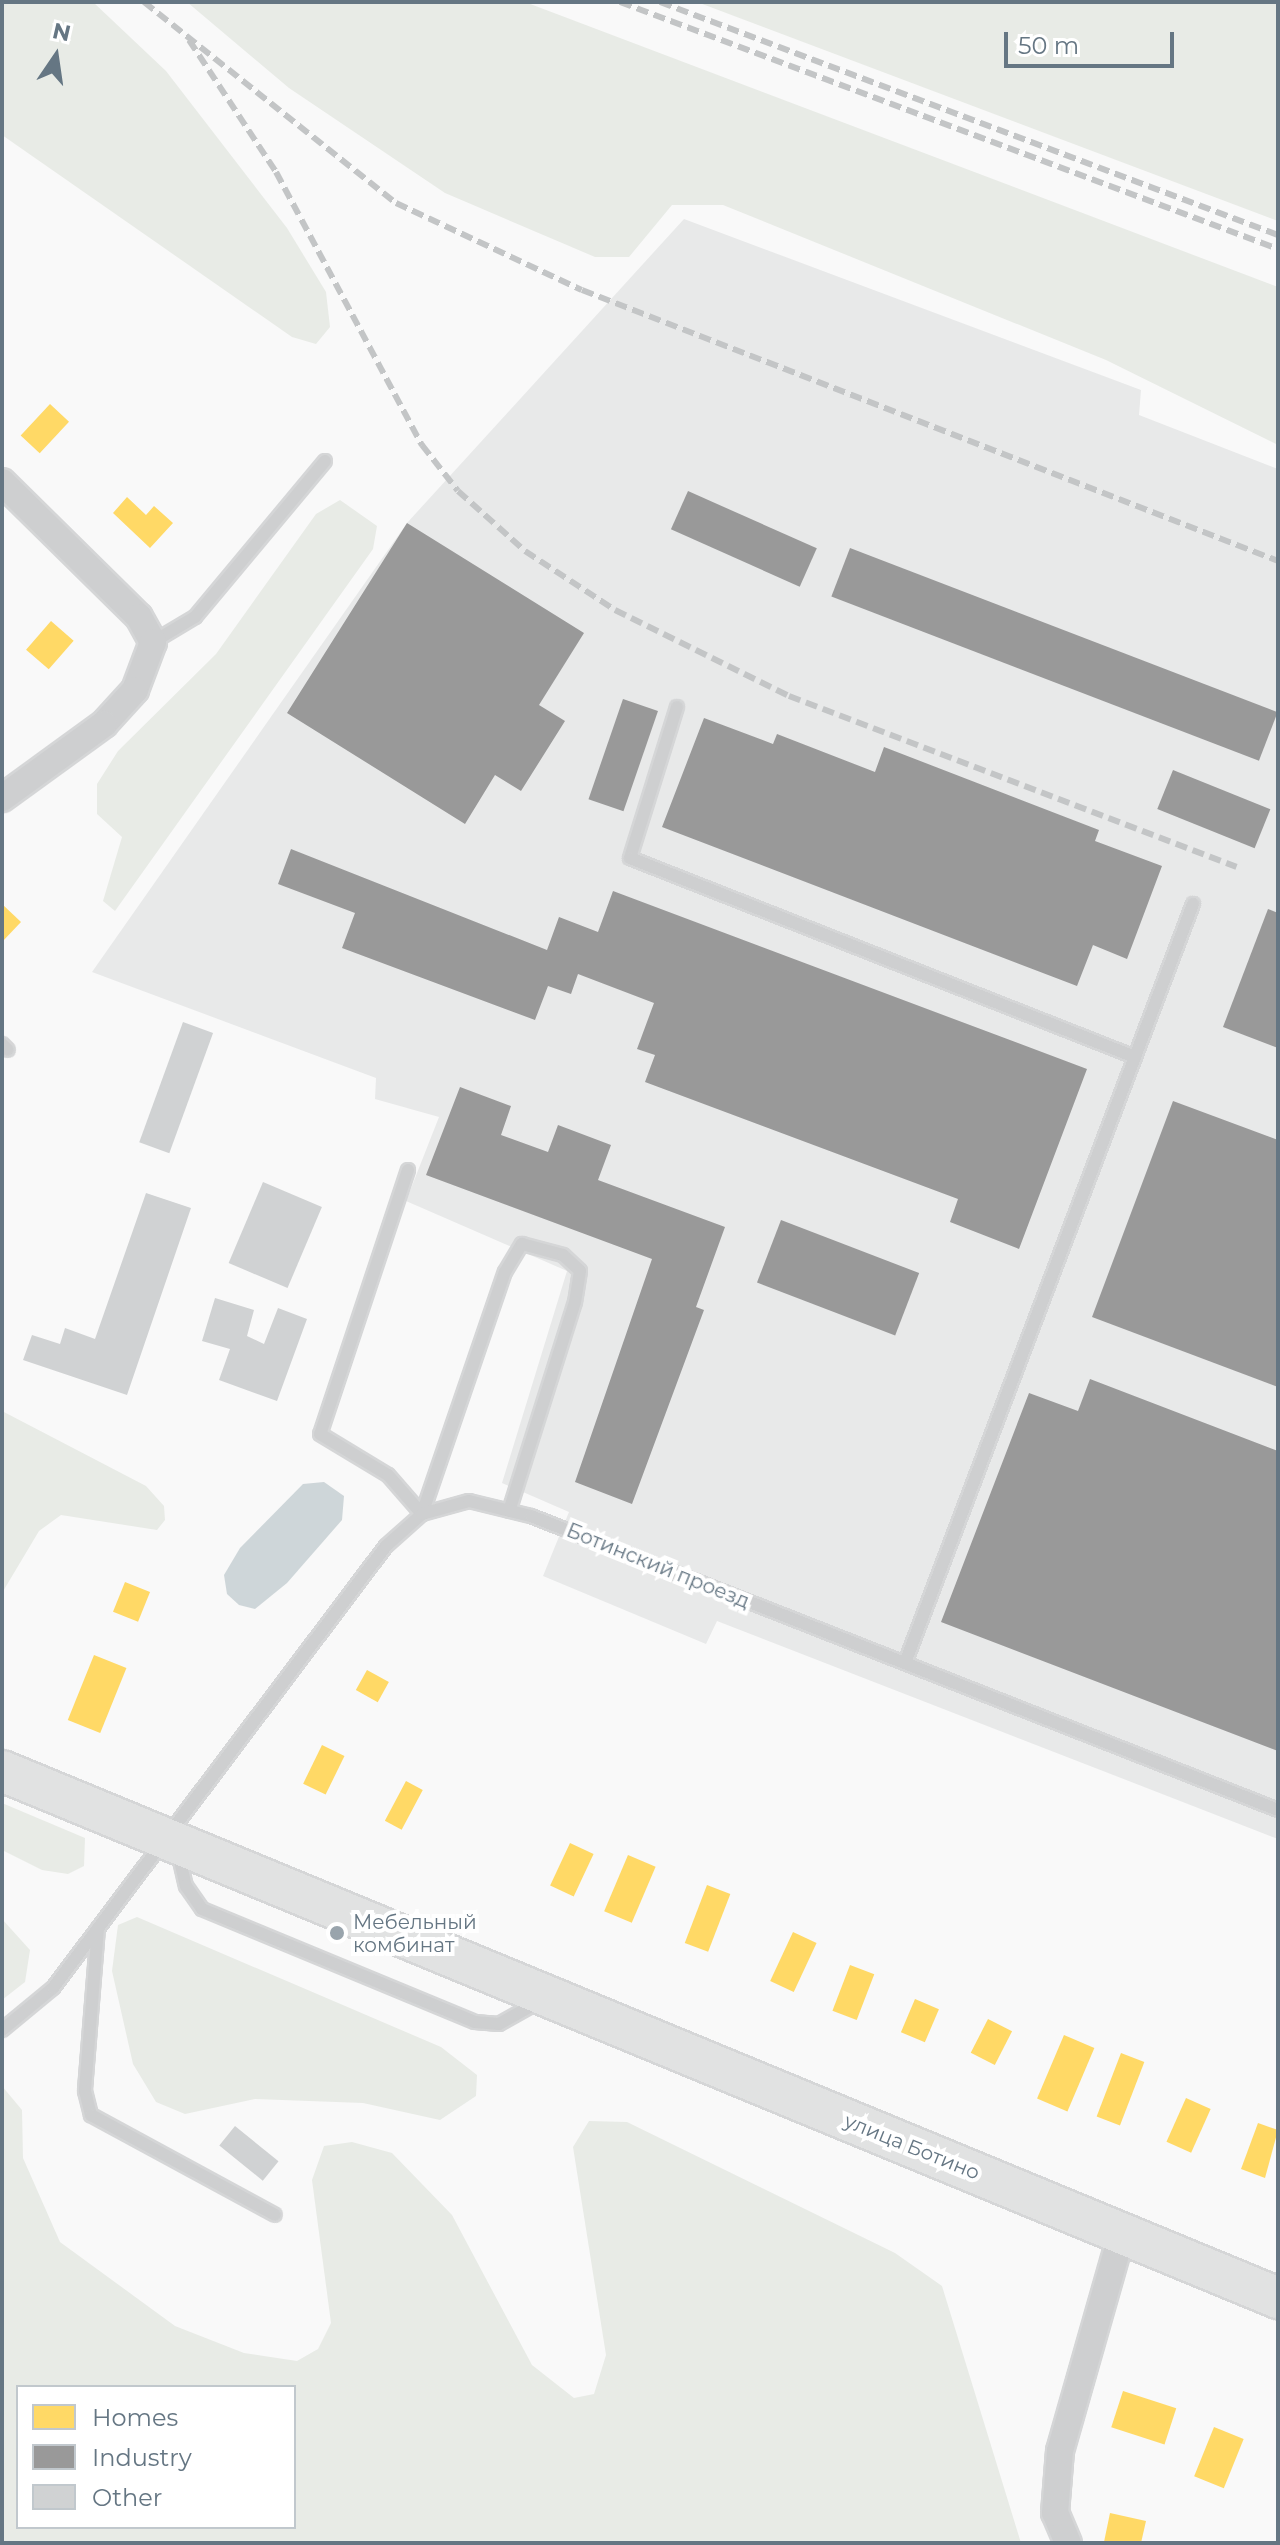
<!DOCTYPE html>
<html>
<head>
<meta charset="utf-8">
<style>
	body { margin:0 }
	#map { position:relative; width:1280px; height:2545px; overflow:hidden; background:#f9f9f9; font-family:Montserrat,sans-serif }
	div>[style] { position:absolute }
	.built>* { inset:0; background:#e8e9e9 }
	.green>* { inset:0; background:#e8ebe6 }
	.water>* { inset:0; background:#ced6d9 }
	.homes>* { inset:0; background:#ffd966; transform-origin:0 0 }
	.industry>* { inset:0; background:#999; transform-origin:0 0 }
	.building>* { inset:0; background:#d0d2d3; transform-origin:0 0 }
	.roads { filter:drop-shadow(2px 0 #d5d6d7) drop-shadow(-2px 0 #d5d6d7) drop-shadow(0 2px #d5d6d7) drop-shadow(0 -2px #d5d6d7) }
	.lane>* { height:12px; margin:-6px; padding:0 6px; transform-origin:6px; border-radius:6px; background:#cecfd0 }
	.street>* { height:26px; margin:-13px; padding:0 13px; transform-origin:13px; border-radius:13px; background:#cecfd0 }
	.primary>* { height:40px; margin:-20px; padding:0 20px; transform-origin:20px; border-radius:20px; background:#e1e2e2 }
	.rail>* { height:6px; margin-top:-3px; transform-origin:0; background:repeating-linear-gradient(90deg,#c3c5c6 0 12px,transparent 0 18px) }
	.dots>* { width:22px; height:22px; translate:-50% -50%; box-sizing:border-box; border:4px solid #fff; border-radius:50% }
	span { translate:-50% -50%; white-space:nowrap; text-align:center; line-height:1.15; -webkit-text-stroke:8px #fff; paint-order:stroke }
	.street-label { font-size:20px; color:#657683 }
	.poi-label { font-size:20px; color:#657683 }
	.left { translate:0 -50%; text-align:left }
	.frame { position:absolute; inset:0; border:4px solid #657683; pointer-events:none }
	.legend { position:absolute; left:16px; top:2385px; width:280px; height:144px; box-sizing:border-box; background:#fff; border:2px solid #c1c8cd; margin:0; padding:10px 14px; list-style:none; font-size:24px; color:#657683 }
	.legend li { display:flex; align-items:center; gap:16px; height:40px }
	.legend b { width:40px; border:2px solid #c1c8cd }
	.north { position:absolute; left:16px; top:16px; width:80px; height:80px; -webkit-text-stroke:6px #fff; paint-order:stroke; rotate:13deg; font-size:22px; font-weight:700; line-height:32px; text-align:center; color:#657683 }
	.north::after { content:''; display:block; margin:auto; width:28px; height:36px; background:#657683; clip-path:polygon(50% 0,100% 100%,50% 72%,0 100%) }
	.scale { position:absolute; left:1004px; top:32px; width:170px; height:36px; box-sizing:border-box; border:4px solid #657683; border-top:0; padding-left:10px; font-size:24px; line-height:28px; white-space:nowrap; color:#657683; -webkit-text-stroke:6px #fff; paint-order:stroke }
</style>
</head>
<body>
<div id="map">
	<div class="built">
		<div style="clip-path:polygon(684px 219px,1141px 390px,1139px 415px,1278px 469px,1278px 1839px,717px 1621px,706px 1644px,543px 1576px,569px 1512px,502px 1483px,567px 1271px,406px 1201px,439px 1117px,375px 1099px,376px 1078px,92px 972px,407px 523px)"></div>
	</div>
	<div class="green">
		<div style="clip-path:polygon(2px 2px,93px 2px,166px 71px,287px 228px,326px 292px,330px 327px,316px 344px,292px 337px,2px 135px)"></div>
		<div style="clip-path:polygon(187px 2px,525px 2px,1278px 287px,1278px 445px,1106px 360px,723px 205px,672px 205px,629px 257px,595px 257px,445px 193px,289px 88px)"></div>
		<div style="clip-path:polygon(697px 2px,1278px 2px,1278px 221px)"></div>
		<div style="clip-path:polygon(340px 500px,377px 526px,373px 549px,115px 911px,103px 901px,122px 837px,97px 814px,97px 784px,118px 751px,216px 654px,316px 514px)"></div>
		<div style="clip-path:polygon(2px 1411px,146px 1486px,164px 1506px,165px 1520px,157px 1530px,61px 1515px,39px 1531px,2px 1593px)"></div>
		<div style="clip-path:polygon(2px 1803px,85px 1838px,84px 1866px,68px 1874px,42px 1870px,2px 1850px)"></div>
		<div style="clip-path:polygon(137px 1917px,441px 2047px,477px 2075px,476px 2096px,440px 2120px,363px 2103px,255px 2099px,185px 2114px,156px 2102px,133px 2064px,112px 1971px,118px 1925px)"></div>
		<div style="clip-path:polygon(2px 1919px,30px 1950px,25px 1982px,2px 2000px)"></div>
		<div style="clip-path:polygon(evenodd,2px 2086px,22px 2110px,23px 2158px,60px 2242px,175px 2326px,244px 2353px,297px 2361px,318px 2349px,331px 2323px,312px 2180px,324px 2146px,352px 2142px,392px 2153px,452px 2215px,532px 2365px,574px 2398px,594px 2394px,606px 2355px,573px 2147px,589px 2121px,627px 2122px,895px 2253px,942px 2286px,1021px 2543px,2px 2543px,2px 2086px,18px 2387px,294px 2387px,294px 2527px,18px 2527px,18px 2387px)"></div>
	</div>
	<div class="water">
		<div style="clip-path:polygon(324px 1482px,344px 1496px,342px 1520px,287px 1583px,255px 1609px,239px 1605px,227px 1594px,224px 1575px,240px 1548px,303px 1484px)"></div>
	</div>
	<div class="homes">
		<div style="left:50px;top:404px;width:26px;height:43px;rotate:43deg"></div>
		<div style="clip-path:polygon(127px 497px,146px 515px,154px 506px,173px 523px,150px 548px,113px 513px)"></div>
		<div style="left:51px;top:621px;width:30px;height:38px;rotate:41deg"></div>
		<div style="clip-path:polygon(2px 904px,21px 922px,2px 942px)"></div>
		<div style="left:125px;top:1582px;width:27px;height:32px;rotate:22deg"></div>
		<div style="left:94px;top:1655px;width:35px;height:70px;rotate:22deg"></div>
		<div style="left:367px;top:1670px;width:25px;height:23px;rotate:29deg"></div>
		<div style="left:322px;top:1745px;width:25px;height:43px;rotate:26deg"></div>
		<div style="left:406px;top:1781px;width:19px;height:45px;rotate:28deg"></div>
		<div style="left:570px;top:1843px;width:26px;height:47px;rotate:25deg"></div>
		<div style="left:628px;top:1855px;width:30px;height:61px;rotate:23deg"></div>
		<div style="left:707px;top:1885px;width:25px;height:62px;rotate:21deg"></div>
		<div style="left:793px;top:1932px;width:26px;height:54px;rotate:25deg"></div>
		<div style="left:850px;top:1965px;width:26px;height:49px;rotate:21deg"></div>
		<div style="left:915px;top:1999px;width:26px;height:36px;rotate:23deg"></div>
		<div style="left:988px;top:2019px;width:27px;height:38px;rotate:27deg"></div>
		<div style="left:1064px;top:2035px;width:33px;height:69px;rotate:23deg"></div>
		<div style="left:1121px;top:2053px;width:25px;height:68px;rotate:21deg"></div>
		<div style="left:1186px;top:2098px;width:27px;height:48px;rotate:24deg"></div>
		<div style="clip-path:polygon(1258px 2123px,1278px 2130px,1265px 2178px,1241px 2169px)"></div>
		<div style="left:1123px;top:2391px;width:56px;height:38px;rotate:18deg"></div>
		<div style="left:1214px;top:2427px;width:32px;height:53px;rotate:22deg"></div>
		<div style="clip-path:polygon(1110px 2513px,1146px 2521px,1141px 2543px,1104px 2542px)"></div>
	</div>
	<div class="industry">
		<div style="left:688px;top:491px;width:141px;height:42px;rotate:24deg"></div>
		<div style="clip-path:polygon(407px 523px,584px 633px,539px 705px,565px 721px,521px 791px,495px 775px,465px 824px,287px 713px)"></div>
		<div style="left:850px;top:548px;width:458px;height:52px;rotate:21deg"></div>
		<div style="left:623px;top:699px;width:37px;height:106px;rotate:19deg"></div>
		<div style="clip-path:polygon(704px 718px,773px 744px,777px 734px,875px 772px,884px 747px,1099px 830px,1095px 841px,1162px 866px,1127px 959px,1093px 945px,1077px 986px,662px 827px)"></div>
		<div style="left:1173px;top:770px;width:105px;height:42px;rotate:22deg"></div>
		<div style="clip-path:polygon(291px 849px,547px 950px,559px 917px,598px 932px,613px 891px,1087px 1069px,1019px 1249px,950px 1222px,958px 1199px,645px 1082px,655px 1055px,637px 1049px,654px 1003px,578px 974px,571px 994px,548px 986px,535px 1020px,342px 948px,355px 913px,278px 884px)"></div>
		<div style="clip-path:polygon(1268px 909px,1278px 913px,1278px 1048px,1223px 1027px)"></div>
		<div style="clip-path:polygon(460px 1087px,511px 1106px,501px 1135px,548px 1152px,558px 1125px,611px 1145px,598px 1180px,725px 1227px,696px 1307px,704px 1310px,632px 1504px,575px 1482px,652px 1259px,426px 1175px)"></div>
		<div style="clip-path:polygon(1173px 1101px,1278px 1140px,1278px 1387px,1092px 1317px)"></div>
		<div style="left:781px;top:1220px;width:148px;height:67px;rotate:21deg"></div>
		<div style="clip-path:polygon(1090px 1379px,1278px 1451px,1278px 1751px,941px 1622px,1029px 1393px,1078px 1411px)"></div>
	</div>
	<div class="building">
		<div style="left:183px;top:1022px;width:32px;height:128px;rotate:20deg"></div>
		<div style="left:263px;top:1182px;width:64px;height:88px;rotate:23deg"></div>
		<div style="clip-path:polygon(146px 1193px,191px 1208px,127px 1395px,23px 1360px,32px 1335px,60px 1344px,65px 1328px,95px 1339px)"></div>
		<div style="clip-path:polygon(215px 1298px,254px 1310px,247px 1336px,264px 1344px,278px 1308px,307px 1319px,277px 1401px,219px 1380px,230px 1349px,202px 1341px)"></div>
		<div style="left:235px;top:2126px;width:56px;height:25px;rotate:39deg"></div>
	</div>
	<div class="roads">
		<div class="lane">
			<div style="left:153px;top:642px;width:49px;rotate:-30.8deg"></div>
			<div style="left:195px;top:617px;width:203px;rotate:-50.2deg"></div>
			<div style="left:677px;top:707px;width:158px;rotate:107.3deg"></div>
			<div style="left:630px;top:858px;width:543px;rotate:21.51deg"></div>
			<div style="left:2px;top:1044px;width:8px;rotate:45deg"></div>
			<div style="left:408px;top:1170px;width:278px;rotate:108.4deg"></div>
			<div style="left:320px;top:1434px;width:79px;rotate:31.1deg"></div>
			<div style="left:388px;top:1475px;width:52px;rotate:48.9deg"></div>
			<div style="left:422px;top:1514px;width:256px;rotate:-71.1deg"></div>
			<div style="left:505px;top:1272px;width:33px;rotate:-59deg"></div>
			<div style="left:522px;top:1244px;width:42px;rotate:15deg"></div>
			<div style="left:563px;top:1255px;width:23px;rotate:43deg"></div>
			<div style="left:580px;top:1271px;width:31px;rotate:99deg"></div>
			<div style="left:575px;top:1302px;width:219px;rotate:107.5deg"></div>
			<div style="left:905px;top:1663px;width:812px;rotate:-69.22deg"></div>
			<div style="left:178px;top:1852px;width:35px;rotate:77deg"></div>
			<div style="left:186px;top:1886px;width:28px;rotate:55deg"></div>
			<div style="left:202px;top:1909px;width:295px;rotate:22.5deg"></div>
			<div style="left:475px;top:2022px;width:24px;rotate:5deg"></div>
			<div style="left:499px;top:2024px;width:47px;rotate:-29.3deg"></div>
			<div style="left:98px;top:1928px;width:164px;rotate:94.6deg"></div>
			<div style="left:85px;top:2091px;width:25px;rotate:76deg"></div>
			<div style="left:91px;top:2115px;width:209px;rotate:28.5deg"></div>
			<div style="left:2px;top:2030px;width:66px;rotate:-39.5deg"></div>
			<div style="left:53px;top:1988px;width:553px;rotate:-53.01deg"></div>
			<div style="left:386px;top:1546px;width:48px;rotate:-41.6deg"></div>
			<div style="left:422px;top:1514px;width:49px;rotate:-15.5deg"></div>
			<div style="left:469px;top:1501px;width:64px;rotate:13.6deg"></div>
			<div style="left:531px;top:1516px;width:803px;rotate:21.48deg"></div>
		</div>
		<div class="street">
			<div style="left:2px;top:482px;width:192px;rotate:44.6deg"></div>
			<div style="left:139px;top:617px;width:29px;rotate:61deg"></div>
			<div style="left:153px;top:642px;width:51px;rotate:110.6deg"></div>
			<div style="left:135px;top:690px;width:46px;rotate:132.4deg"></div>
			<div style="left:104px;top:724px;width:126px;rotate:144deg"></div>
			<div style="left:1068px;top:2543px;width:33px;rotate:-113deg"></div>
			<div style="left:1055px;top:2513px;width:62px;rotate:-85.4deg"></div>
			<div style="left:1060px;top:2451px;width:227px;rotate:-74.1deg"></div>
		</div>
		<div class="primary">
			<div style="left:2px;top:1771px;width:1381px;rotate:22.44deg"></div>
		</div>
	</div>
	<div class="rail">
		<div style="left:144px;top:2px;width:322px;rotate:38.6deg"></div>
		<div style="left:396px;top:203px;width:205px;rotate:25.1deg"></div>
		<div style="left:582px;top:290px;width:747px;rotate:21.27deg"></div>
		<div style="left:620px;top:2px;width:703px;rotate:20.58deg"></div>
		<div style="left:660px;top:2px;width:660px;rotate:20.66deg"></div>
		<div style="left:189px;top:40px;width:158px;rotate:56.6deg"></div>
		<div style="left:276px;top:172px;width:310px;rotate:61.9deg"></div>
		<div style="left:422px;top:445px;width:58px;rotate:52deg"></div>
		<div style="left:458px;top:491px;width:90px;rotate:41.8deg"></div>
		<div style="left:525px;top:551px;width:108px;rotate:33.2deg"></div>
		<div style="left:615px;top:610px;width:194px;rotate:26.3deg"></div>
		<div style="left:789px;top:696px;width:479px;rotate:20.9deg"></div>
	</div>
	<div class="dots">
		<div style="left:337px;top:1933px;background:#99a4ac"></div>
	</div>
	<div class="street-label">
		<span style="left:658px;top:1566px;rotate:22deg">Ботинский проезд</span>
		<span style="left:912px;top:2147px;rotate:22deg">улица Ботино</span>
	</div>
	<div class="poi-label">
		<span class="left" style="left:353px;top:1934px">Мебельный<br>комбинат</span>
	</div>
	<div class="frame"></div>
	<ul class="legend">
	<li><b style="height:22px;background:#ffd966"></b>Homes</li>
	<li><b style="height:22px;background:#999"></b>Industry</li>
	<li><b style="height:22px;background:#d0d2d3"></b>Other</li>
	</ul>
	<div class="north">N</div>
	<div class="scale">50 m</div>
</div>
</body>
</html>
